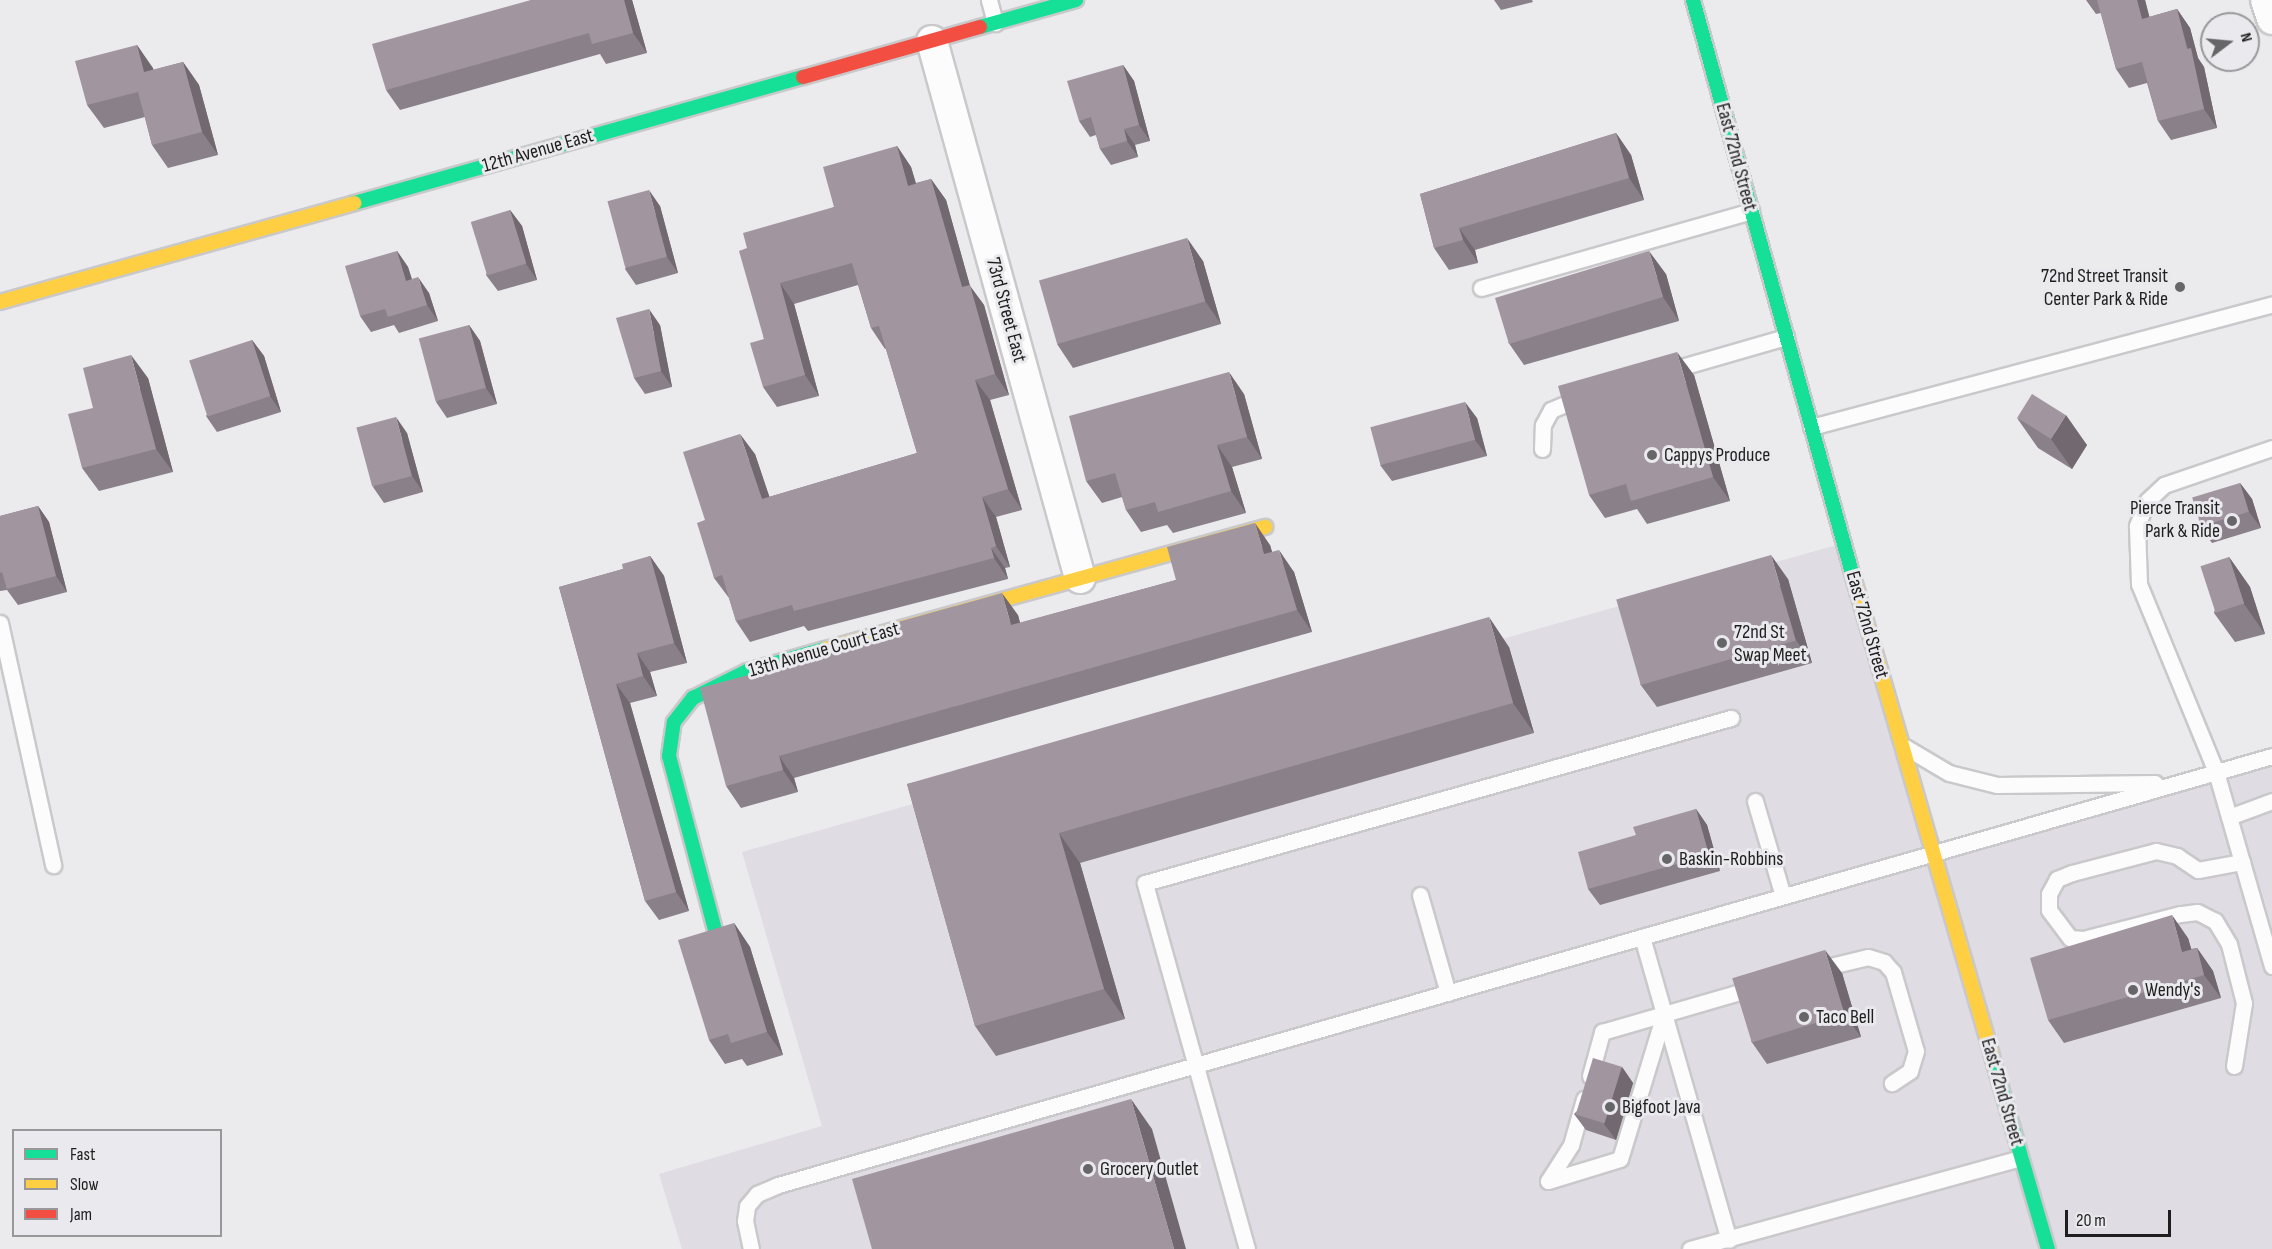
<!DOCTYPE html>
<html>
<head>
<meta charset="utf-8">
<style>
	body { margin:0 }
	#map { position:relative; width:2272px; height:1249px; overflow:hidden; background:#ebeaec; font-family:"Sofia Sans Condensed",sans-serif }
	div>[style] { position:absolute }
	.built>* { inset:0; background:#dfdce3 }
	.roads { filter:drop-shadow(2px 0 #c9c8ca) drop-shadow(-2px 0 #c9c8ca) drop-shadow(0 2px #c9c8ca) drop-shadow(0 -2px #c9c8ca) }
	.lane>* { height:15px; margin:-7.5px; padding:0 7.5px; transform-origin:7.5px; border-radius:7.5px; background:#fcfcfc }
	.street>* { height:30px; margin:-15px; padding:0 15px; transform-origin:15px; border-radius:15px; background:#fcfcfc }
	.fast>* { height:14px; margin:-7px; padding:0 7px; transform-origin:7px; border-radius:7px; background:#16e098 }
	.slow>* { height:14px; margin:-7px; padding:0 7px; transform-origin:7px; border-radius:7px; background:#ffcf43 }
	.jam>* { height:14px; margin:-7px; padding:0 7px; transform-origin:7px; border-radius:7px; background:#f24e42 }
	.wall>* { inset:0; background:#8a808a }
	.shaded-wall>* { inset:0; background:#716870 }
	.building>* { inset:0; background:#a195a0; transform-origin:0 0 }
	.dots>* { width:16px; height:16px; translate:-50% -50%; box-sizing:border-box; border:3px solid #eae9ed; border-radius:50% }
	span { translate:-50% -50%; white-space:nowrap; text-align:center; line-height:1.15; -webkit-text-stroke:6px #eae9ed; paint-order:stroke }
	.street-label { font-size:20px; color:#1e1e1f }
	.poi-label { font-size:20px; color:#1e1e1f }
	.right { translate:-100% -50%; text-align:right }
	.left { translate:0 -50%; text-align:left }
	.legend { position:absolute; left:12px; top:1129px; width:210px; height:108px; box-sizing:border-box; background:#eae9ed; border:2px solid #98989b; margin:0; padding:8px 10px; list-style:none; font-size:18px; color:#1e1e1f }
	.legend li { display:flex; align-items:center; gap:12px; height:30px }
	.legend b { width:30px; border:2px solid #98989b }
	.north { position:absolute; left:2200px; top:12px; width:60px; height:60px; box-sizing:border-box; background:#eae9ed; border:2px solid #98989b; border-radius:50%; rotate:74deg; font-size:16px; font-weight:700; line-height:24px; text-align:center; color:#1e1e1f }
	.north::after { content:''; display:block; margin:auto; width:21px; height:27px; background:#666567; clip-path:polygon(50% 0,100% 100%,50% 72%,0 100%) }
	.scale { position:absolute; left:2065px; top:1210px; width:106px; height:27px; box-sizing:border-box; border:3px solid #1e1e1f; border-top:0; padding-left:8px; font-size:18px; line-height:21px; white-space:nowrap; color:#1e1e1f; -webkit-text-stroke:4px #eae9ed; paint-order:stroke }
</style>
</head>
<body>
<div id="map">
	<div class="built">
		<div style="clip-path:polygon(1844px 543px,1934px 853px,2272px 756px,2272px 1249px,682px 1249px,659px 1174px,822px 1126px,742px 852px)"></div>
	</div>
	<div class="roads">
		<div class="lane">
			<div style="left:989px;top:0;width:24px;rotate:75deg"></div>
			<div style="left:1481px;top:288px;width:281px;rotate:-15.9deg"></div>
			<div style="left:1668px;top:371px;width:123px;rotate:-16.1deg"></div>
			<div style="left:1811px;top:427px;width:477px;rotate:-14.9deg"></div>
			<div style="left:2272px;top:448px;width:114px;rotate:161.1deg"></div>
			<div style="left:2164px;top:485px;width:23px;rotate:137deg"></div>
			<div style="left:2147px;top:501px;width:27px;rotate:112deg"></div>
			<div style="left:2137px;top:526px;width:58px;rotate:88deg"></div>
			<div style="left:2139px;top:584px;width:203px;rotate:67.7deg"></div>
			<div style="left:2216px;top:772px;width:202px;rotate:73.9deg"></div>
			<div style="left:1542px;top:449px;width:24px;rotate:-88deg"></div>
			<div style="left:1543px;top:425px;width:17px;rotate:-62deg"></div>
			<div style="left:1551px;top:410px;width:33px;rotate:-23deg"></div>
			<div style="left:0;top:623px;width:248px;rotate:77.6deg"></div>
			<div style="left:1905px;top:747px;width:51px;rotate:30.6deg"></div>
			<div style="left:1949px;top:773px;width:49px;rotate:14deg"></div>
			<div style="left:1997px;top:785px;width:158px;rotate:-0.7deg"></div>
			<div style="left:1755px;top:801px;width:99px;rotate:73.6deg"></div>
			<div style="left:2229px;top:817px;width:46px;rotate:-20.4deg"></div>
			<div style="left:1420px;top:895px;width:102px;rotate:74.1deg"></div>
			<div style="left:1642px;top:937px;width:315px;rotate:74deg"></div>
			<div style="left:1818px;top:969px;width:51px;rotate:-13.5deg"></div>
			<div style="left:1868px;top:957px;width:17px;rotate:17deg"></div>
			<div style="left:1884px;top:962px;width:13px;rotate:48deg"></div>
			<div style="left:1893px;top:972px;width:82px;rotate:73.8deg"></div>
			<div style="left:1916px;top:1051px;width:21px;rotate:107deg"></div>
			<div style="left:1910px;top:1071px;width:22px;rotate:146deg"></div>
			<div style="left:2234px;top:1066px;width:64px;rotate:-81deg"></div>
			<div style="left:2244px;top:1003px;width:61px;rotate:-104.3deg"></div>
			<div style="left:2229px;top:944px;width:27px;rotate:-121deg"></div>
			<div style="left:2215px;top:921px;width:20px;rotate:-153deg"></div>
			<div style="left:2197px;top:912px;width:17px;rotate:173deg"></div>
			<div style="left:2180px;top:914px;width:100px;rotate:165.5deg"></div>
			<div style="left:2083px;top:939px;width:13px;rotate:-176deg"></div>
			<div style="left:2070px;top:938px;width:35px;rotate:-127deg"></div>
			<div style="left:2049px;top:910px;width:16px;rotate:-90deg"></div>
			<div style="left:2049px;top:894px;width:17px;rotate:-62deg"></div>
			<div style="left:2057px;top:879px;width:16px;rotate:-22deg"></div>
			<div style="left:2072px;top:873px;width:87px;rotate:-14.7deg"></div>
			<div style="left:2156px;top:851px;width:22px;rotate:13deg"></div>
			<div style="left:2177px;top:856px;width:25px;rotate:34deg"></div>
			<div style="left:2198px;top:870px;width:45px;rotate:-10.3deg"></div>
			<div style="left:1590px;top:1076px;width:46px;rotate:-74.7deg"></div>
			<div style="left:1602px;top:1032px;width:161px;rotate:-16.2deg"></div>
			<div style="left:1548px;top:1181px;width:43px;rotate:-57.4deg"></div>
			<div style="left:1571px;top:1145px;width:48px;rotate:-74.2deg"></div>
			<div style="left:1548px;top:1181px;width:75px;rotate:-17deg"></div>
			<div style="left:1620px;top:1159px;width:152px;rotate:-73.1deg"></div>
			<div style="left:751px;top:1249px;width:29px;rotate:-102deg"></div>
			<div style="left:745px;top:1221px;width:15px;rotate:-82deg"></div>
			<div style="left:747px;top:1206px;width:16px;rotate:-50deg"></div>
			<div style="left:757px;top:1194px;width:23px;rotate:-23deg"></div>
			<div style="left:778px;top:1185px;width:1554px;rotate:-16.02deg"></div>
			<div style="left:1247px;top:1249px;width:380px;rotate:-105.6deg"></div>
			<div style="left:1145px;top:883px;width:609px;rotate:-15.73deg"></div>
			<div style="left:1690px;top:1249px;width:343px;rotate:-15.4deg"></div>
		</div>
		<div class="street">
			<div style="left:2266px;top:0;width:20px;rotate:72deg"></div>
			<div style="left:932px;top:41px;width:557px;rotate:74.59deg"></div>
		</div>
		<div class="fast">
			<div style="left:1693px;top:0;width:602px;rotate:74.49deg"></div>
			<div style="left:980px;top:27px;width:100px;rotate:-15.7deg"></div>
			<div style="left:354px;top:203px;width:466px;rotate:-15.7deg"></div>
			<div style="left:715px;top:930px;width:180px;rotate:-104.8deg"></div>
			<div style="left:669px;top:756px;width:34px;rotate:-82deg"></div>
			<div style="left:674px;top:722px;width:31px;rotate:-52deg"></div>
			<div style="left:693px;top:698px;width:60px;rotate:-26.6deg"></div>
			<div style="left:747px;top:671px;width:81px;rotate:-15.8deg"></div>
			<div style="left:1991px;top:1053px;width:204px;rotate:73.8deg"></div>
		</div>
		<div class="slow">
			<div style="left:0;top:302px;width:368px;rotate:-15.6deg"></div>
			<div style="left:1854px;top:580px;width:492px;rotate:73.8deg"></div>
			<div style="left:825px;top:649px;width:457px;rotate:-15.5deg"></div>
		</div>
		<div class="jam">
			<div style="left:803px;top:77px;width:184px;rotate:-15.8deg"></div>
		</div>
	</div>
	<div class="wall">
		<div style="clip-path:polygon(531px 0,632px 0,647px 53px,606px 64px,600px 54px,400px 110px,386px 90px)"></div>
		<div style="clip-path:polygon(1494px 0,1532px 0,1533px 2px,1501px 10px)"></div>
		<div style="clip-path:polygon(2086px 0,2145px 0,2149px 17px,2177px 9px,2190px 28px,2198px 58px,2204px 67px,2217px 128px,2171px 140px,2158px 121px,2147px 83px,2129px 88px,2116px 69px,2101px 13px,2096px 14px)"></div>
		<div style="clip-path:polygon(137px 45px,153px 70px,183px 62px,199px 85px,218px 155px,168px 168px,152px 145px,145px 117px,104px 128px,87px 105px)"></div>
		<div style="clip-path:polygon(1123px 65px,1134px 81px,1150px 141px,1135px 145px,1138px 157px,1111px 165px,1100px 149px,1096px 135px,1090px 137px,1079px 121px)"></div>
		<div style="clip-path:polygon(1616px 133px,1631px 155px,1644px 200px,1475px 250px,1478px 263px,1449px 270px,1434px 248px,1420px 194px)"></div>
		<div style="clip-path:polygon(897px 146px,911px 167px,916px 183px,931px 179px,946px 200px,970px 286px,984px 305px,1009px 395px,990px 400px,1022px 510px,996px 517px,1010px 567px,1005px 568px,1008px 579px,808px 631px,804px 626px,750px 642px,736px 621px,729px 598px,714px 578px,705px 520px,755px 454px,769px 497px,917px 453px,886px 349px,885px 349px,871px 328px,858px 285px,794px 304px,819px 396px,777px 407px,763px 387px,764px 339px,747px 248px,834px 207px)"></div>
		<div style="clip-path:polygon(660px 206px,678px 273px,636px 285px,625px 269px)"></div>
		<div style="clip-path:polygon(510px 210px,522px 226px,537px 280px,498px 291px,486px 275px)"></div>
		<div style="clip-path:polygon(397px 251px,408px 267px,412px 279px,429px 293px,438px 321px,399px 333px,394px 325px,371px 332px,360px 316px)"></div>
		<div style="clip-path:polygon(1203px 261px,1221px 324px,1073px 368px,1057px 344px)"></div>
		<div style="clip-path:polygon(1666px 274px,1679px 321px,1524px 365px,1508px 342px)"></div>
		<div style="clip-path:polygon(469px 325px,480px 341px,497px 404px,447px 418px,436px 402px)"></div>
		<div style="clip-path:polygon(660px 325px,672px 387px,645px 394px,634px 378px)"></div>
		<div style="clip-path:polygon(252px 340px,264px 356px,281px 412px,217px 432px,206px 416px)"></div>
		<div style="clip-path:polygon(1694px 375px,1730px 501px,1647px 524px,1637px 509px,1605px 518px,1589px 495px)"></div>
		<div style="clip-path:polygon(148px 378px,173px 472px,99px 491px,82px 468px)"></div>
		<div style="clip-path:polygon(1244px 394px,1262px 459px,1232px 467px,1246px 513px,1173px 533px,1167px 525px,1141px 532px,1126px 510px,1122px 497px,1102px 503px,1086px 481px)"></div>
		<div style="clip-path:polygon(1477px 418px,1487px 456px,1392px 481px,1380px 465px)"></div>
		<div style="clip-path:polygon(2017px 418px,2087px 445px,2072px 469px,2038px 448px)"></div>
		<div style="clip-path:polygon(407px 433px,423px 492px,384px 503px,373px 487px)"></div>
		<div style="clip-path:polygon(2240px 483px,2252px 499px,2261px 528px,2212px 543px,2200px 527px)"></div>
		<div style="clip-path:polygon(38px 506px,49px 522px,67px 592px,18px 605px,7px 590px,0 591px,0 516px)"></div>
		<div style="clip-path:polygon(1270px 545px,1272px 552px,1294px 572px,1312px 632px,794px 778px,798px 792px,741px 808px,726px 786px,1018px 615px,1020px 623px,1176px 580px)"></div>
		<div style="clip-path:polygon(650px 556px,664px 576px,687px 663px,650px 672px,657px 696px,630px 703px,689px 911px,659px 920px,645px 901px,559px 587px,623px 569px)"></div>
		<div style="clip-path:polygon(2229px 557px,2250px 587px,2265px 634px,2235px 642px,2214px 613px)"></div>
		<div style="clip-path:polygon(1788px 579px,1812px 663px,1657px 707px,1640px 684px)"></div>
		<div style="clip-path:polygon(1509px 647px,1534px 733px,1080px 863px,1125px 1019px,996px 1056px,975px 1026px,907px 784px)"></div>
		<div style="clip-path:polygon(1696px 809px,1707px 825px,1720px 871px,1600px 905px,1588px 889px,1636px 835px)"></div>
		<div style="clip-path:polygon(734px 923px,750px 947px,783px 1055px,747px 1066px,742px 1059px,725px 1064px,709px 1040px)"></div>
		<div style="clip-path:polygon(2188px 938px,2191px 949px,2197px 948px,2213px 971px,2221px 998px,2064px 1043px,2048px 1020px)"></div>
		<div style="clip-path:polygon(1842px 973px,1861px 1037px,1767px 1064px,1751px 1041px)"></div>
		<div style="clip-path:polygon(1622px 1067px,1633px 1083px,1616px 1140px,1586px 1130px,1574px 1114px)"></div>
	</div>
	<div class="shaded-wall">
		<div style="clip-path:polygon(624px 0,632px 0,647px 53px,633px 33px)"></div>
		<div style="clip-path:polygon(2137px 0,2145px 0,2155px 38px,2142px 19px)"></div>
		<div style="clip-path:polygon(2177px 9px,2190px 28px,2198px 58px,2204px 67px,2217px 128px,2204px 109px)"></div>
		<div style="clip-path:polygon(137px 45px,153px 68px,160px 96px,144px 72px)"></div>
		<div style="clip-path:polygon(183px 62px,199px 85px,218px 155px,202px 132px)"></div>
		<div style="clip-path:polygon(1123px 65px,1134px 81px,1150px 141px,1139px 125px)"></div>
		<div style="clip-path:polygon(1124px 129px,1135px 145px,1138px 157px,1127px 141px)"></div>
		<div style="clip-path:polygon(1616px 133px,1631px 155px,1644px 200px,1629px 178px)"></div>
		<div style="clip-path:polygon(897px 146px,911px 167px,922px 206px,908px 186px)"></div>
		<div style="clip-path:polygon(931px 179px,946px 200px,970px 286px,984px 305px,1009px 395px,995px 374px,962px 287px)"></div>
		<div style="clip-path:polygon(649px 190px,660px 206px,678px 273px,667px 257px)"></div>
		<div style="clip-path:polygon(510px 210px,522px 226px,537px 280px,526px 264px)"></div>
		<div style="clip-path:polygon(1459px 228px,1475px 250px,1478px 263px,1463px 240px)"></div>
		<div style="clip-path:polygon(1187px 238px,1203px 261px,1221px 324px,1205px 301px)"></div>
		<div style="clip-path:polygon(397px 251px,408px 267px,417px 297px,406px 281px)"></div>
		<div style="clip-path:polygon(1649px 251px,1666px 274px,1679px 321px,1663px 297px)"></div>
		<div style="clip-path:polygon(418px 277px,429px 293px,438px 321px,427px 305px)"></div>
		<div style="clip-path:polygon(780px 283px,794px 304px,819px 396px,805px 375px)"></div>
		<div style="clip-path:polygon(649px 309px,660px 325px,672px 387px,661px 371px)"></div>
		<div style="clip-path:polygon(469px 325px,480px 341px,497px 404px,486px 388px)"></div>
		<div style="clip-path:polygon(252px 340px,264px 356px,281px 412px,270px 396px)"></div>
		<div style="clip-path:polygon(1677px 352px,1694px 375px,1730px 501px,1713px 477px)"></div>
		<div style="clip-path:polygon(131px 355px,148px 378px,173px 472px,156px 449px)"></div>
		<div style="clip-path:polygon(1229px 372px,1244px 394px,1262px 459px,1247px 437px)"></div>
		<div style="clip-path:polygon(975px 380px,990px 400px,1022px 510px,1008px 489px)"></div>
		<div style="clip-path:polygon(1465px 402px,1477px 418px,1487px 456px,1475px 440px)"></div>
		<div style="clip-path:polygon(2066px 415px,2087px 445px,2072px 469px,2051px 439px)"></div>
		<div style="clip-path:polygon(396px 417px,407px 433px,423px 492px,412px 476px)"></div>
		<div style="clip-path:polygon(740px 434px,755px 454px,777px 519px,762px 499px)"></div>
		<div style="clip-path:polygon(1217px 445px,1232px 467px,1246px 513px,1231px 491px)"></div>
		<div style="clip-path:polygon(2240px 483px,2252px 499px,2261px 528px,2249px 512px)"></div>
		<div style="clip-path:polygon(982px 497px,996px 517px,1010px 567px,996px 546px)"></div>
		<div style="clip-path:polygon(38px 506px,49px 522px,67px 592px,56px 576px)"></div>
		<div style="clip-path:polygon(1255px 523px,1270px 545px,1279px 576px,1264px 554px)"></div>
		<div style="clip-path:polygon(991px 548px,1005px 568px,1008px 579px,994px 558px)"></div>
		<div style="clip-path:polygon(1279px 550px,1294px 572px,1312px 632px,1297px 610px)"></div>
		<div style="clip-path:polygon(1771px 555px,1788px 579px,1812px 663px,1796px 640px)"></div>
		<div style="clip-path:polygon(650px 556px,664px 576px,687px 663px,674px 643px)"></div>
		<div style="clip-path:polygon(2229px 557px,2250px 587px,2265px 634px,2244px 604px)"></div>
		<div style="clip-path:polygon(1002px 593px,1018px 615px,1026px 647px,1011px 625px)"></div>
		<div style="clip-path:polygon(1489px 617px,1509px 647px,1534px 733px,1513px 703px)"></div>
		<div style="clip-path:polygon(637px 653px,650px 672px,657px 696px,643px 676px)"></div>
		<div style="clip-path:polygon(616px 684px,630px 703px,689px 911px,676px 892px)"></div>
		<div style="clip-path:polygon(779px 756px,794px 778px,798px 792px,783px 770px)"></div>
		<div style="clip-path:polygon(1696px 809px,1707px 825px,1720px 871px,1709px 855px)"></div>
		<div style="clip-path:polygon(1059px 833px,1080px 863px,1125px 1019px,1104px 989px)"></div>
		<div style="clip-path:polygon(2172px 915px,2188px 938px,2199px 975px,2182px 952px)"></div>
		<div style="clip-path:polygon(734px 923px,750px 947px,783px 1055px,767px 1032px)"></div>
		<div style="clip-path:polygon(2197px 948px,2213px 971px,2221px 998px,2204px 975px)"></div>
		<div style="clip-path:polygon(1825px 950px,1842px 973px,1861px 1037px,1844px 1014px)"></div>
		<div style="clip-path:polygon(1622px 1067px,1633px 1083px,1616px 1140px,1604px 1124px)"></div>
		<div style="clip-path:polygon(1131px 1099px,1152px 1129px,1186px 1249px,1174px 1249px)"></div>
	</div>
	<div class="building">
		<div style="clip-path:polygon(531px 0,624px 0,633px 33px,592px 44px,589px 33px,386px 90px,372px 44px)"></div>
		<div style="clip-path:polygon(2097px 0,2137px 0,2142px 19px,2177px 9px,2187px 49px,2191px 48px,2204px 109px,2158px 121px,2142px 62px,2116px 69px)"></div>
		<div style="clip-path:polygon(137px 45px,144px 72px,183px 62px,202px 132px,152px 145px,138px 92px,87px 105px,75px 61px)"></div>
		<div style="clip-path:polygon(1123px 65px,1139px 125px,1124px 129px,1127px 141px,1100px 149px,1091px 117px,1079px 121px,1067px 81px)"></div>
		<div style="clip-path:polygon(1616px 133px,1629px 178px,1459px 228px,1463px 240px,1434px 248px,1420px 194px)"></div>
		<div style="clip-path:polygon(897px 146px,908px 186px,931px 179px,962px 287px,970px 285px,995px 374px,975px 380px,1008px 489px,982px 497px,996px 546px,991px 548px,994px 558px,794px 611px,792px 605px,736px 621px,722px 575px,714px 578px,697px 523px,705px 520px,683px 452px,740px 434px,762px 499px,917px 453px,879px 326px,871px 328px,852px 263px,780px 283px,805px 375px,763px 387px,750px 343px,764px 339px,739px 251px,747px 248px,743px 233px,834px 207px,823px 167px)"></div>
		<div style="left:649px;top:190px;width:69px;height:43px;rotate:75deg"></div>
		<div style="left:510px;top:210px;width:56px;height:41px;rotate:73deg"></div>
		<div style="left:1187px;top:238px;width:66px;height:154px;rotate:74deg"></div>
		<div style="clip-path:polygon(397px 251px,406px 281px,418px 277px,427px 305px,388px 317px,385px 309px,360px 316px,345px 266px)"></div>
		<div style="left:1649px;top:251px;width:48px;height:161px;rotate:73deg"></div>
		<div style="clip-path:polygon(649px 309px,661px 371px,634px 378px,616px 318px)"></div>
		<div style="left:469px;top:325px;width:65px;height:52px;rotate:75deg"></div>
		<div style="left:252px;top:340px;width:59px;height:66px;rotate:72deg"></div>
		<div style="clip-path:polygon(1677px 352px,1713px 477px,1631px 501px,1626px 484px,1589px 495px,1558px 386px)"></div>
		<div style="clip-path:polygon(131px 355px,156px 449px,82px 468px,68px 414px,93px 408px,83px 368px)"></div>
		<div style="clip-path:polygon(1229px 372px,1247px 437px,1217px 445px,1231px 491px,1158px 512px,1155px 502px,1126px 510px,1115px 473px,1086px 481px,1069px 416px)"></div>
		<div style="left:2032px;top:394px;width:40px;height:28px;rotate:32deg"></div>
		<div style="left:1465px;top:402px;width:39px;height:98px;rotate:75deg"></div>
		<div style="left:396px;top:417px;width:61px;height:41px;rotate:75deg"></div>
		<div style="left:2240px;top:483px;width:30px;height:50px;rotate:73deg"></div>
		<div style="clip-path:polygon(38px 506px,56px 576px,7px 589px,2px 572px,0 573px,0 516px)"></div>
		<div style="clip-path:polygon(1255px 523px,1264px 554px,1279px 550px,1297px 610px,779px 756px,783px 770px,726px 786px,700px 688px,883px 639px,880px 627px,1002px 593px,1011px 625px,1176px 580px,1167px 547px)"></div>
		<div style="left:1771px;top:555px;width:89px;height:161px;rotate:74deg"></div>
		<div style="clip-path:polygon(650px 556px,674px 643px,637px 653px,643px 676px,616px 684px,676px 892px,645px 901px,559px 587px,623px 569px,622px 564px)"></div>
		<div style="left:2229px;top:557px;width:49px;height:30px;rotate:72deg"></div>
		<div style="clip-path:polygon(1489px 617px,1513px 703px,1059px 833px,1104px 989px,975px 1026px,907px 784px)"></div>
		<div style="clip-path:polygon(1696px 809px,1709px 855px,1588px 889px,1578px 852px,1636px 835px,1633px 827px)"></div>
		<div style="clip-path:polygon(2172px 915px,2182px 952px,2197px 948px,2204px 975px,2048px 1020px,2030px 958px)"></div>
		<div style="clip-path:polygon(734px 923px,767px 1032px,731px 1043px,728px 1034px,709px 1040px,678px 940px)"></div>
		<div style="left:1825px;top:950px;width:67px;height:97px;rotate:73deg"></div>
		<div style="left:1593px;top:1058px;width:30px;height:59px;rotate:17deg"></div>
		<div style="clip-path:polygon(1131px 1099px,1174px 1249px,872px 1249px,852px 1179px)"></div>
	</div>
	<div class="dots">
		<div style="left:2180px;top:287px;background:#666567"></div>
		<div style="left:1652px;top:455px;background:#666567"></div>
		<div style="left:2232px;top:521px;background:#666567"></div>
		<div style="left:1722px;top:643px;background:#666567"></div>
		<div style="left:1667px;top:859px;background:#666567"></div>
		<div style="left:2133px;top:990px;background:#666567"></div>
		<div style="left:1804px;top:1017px;background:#666567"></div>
		<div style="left:1610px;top:1107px;background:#666567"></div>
		<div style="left:1088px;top:1169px;background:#666567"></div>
	</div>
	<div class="street-label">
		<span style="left:538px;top:151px;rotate:-16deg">12th Avenue East</span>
		<span style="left:1736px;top:157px;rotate:75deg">East 72nd Street</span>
		<span style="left:1006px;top:310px;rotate:75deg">73rd Street East</span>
		<span style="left:1867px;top:625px;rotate:74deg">East 72nd Street</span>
		<span style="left:824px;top:650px;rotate:-16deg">13th Avenue Court East</span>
		<span style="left:2002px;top:1092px;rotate:74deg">East 72nd Street</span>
	</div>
	<div class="poi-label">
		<span class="right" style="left:2168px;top:288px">72nd Street Transit<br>Center Park &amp; Ride</span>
		<span class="left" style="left:1664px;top:455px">Cappys Produce</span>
		<span class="right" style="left:2220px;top:520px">Pierce Transit<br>Park &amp; Ride</span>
		<span class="left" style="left:1734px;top:644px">72nd St<br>Swap Meet</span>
		<span class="left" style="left:1679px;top:859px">Baskin-Robbins</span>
		<span class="left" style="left:2145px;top:990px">Wendy's</span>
		<span class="left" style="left:1816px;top:1017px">Taco Bell</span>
		<span class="left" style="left:1622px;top:1107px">Bigfoot Java</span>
		<span class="left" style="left:1100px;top:1169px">Grocery Outlet</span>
	</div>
	<ul class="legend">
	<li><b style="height:8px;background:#16e098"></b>Fast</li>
	<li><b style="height:8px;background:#ffcf43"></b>Slow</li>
	<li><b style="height:8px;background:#f24e42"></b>Jam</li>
	</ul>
	<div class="north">N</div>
	<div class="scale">20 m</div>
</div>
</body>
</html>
